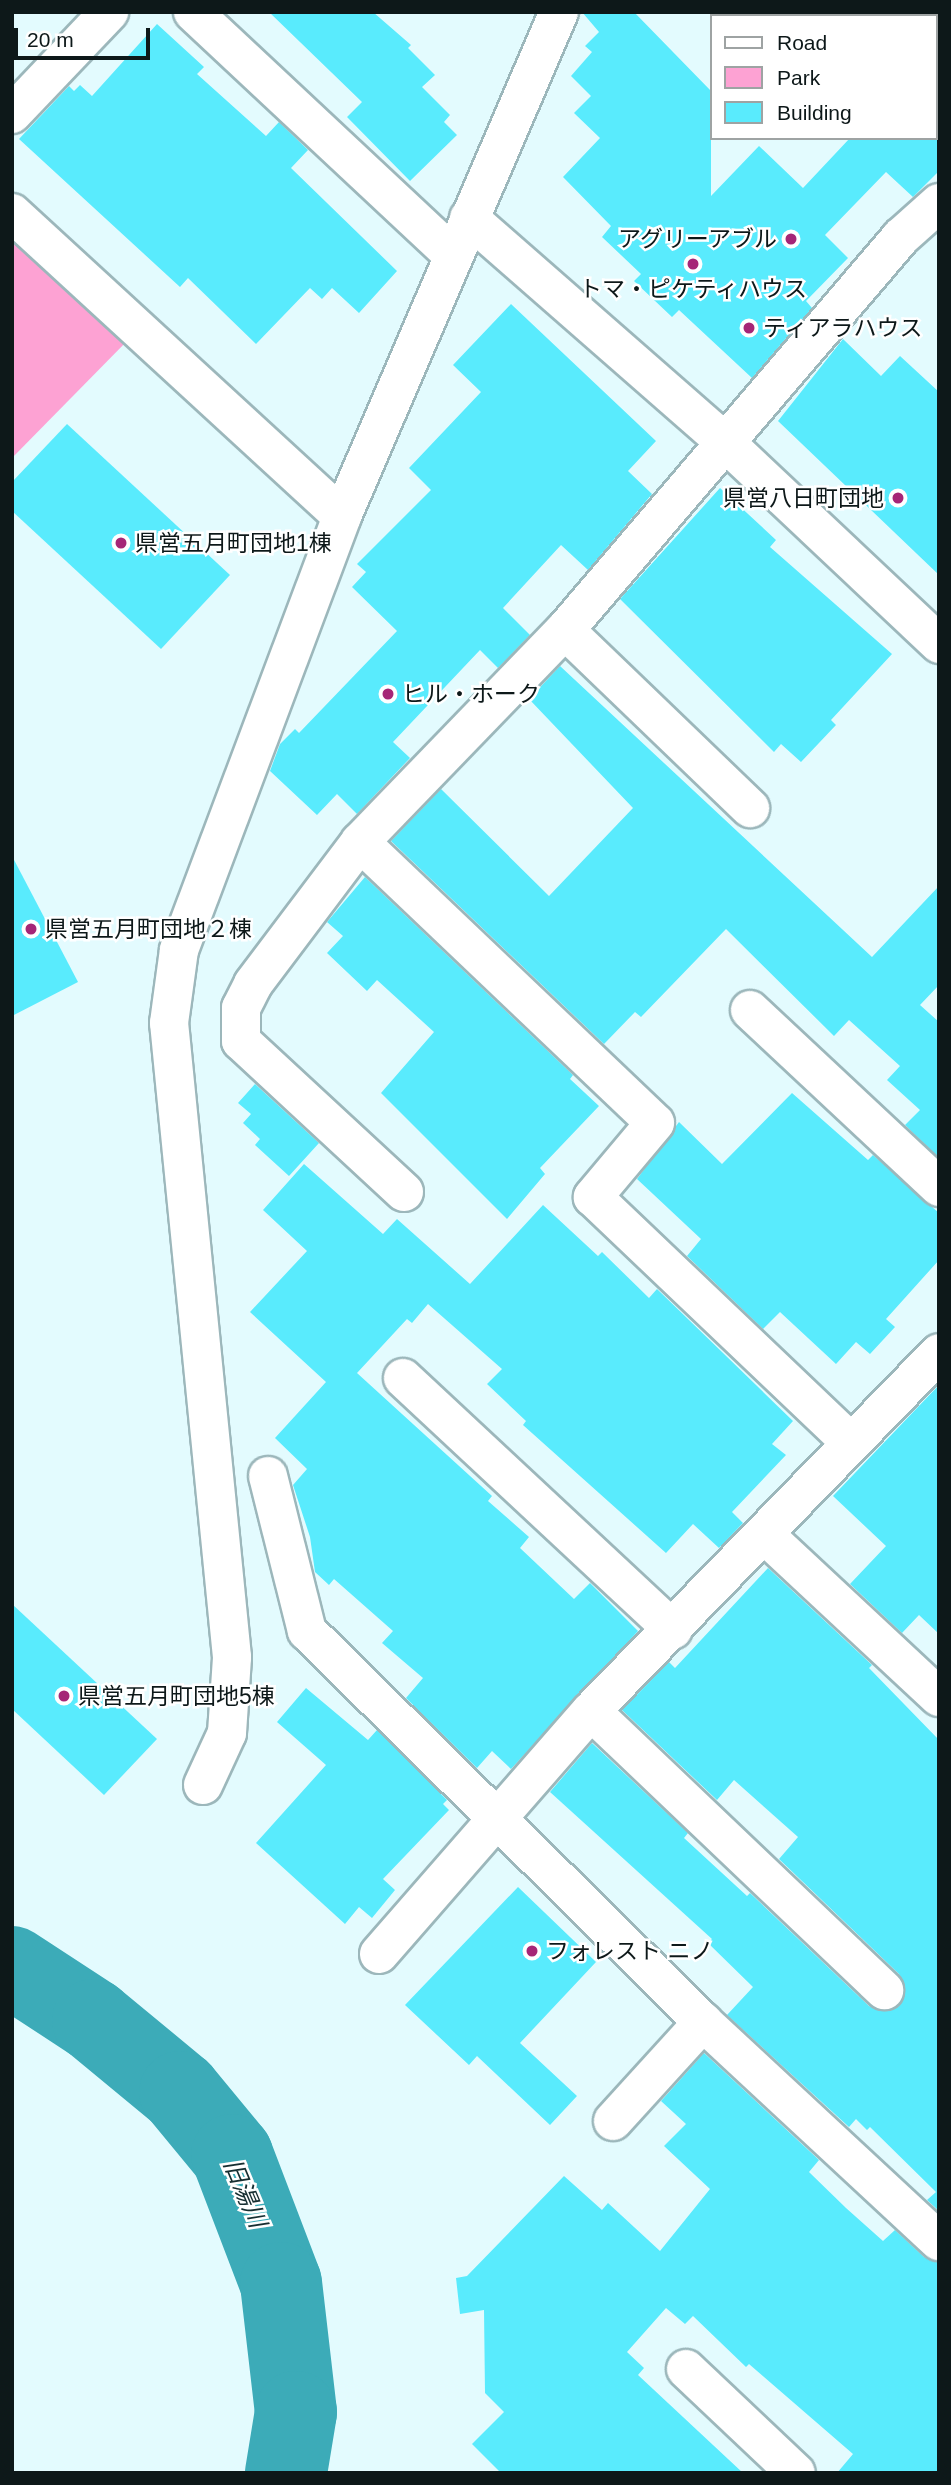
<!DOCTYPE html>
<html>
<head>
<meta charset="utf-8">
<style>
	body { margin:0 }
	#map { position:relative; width:951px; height:2485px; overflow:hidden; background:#e3fbfe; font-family:Helvetica,"Noto Sans JP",sans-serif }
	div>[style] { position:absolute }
	.green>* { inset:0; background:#fda2d3 }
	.river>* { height:82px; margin:-41px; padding:0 41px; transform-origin:41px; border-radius:41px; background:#3cabb8 }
	.building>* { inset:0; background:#59ebfd }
	.roads { filter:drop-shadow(2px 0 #9cb7bb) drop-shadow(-2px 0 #9cb7bb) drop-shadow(0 2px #9cb7bb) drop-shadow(0 -2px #9cb7bb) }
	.street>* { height:38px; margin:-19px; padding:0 19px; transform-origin:19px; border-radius:19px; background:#fff }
	.dots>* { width:19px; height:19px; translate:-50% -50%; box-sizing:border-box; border:4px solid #fff; border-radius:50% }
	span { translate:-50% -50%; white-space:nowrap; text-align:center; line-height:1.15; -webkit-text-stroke:5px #fff; paint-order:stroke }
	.poi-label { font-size:23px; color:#0d1819 }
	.right { translate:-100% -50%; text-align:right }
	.left { translate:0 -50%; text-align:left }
	.water-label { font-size:24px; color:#162e31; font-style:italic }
	.frame { position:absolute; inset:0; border:14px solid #0d1819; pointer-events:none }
	.legend { position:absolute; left:710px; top:14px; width:228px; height:126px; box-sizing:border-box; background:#fff; border:2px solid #9ea3a3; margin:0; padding:9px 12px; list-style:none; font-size:21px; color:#0d1819 }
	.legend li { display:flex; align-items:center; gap:14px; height:35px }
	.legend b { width:35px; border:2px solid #9ea3a3 }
	.scale { position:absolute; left:14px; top:28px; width:136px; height:32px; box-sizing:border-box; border:4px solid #0d1819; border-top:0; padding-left:9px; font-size:21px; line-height:24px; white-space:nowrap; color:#0d1819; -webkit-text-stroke:5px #fff; paint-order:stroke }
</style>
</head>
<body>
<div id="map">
	<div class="green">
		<div style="clip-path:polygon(12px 227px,131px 337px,12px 458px)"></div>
	</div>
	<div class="river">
		<div style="left:12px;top:1967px;width:97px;rotate:33.2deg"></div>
		<div style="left:93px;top:2020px;width:113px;rotate:39.6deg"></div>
		<div style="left:180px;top:2092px;width:82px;rotate:50.5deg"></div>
		<div style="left:232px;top:2155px;width:137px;rotate:69.1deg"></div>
		<div style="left:281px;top:2283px;width:130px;rotate:83.4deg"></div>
		<div style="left:296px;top:2412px;width:62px;rotate:99.3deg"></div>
	</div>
	<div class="building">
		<div style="clip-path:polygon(269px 12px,373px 12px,411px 45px,408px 48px,435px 75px,422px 87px,450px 115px,444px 122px,457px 135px,410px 181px,347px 117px,362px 102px)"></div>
		<div style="clip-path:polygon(582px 12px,634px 12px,711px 91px,711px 196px,759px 146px,803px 188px,850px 138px,939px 138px,939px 171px,913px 197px,886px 172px,825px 235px,848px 258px,806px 301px,812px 308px,752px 378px,679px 310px,672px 317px,634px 281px,641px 274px,602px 237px,611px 226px,563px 177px,600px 138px,574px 113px,591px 96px,571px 76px,592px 52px,585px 46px,599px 32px)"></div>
		<div style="clip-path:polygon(157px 24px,204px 67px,197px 74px,266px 136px,279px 122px,308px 150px,291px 168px,397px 271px,359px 313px,332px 288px,322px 299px,310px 288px,256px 344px,188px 278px,180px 287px,19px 139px,69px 86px,74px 91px,80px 85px,92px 96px)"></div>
		<div style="clip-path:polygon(511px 304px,656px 441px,628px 471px,652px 494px,588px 570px,561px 545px,503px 608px,530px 635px,498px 668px,480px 650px,393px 742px,410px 758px,357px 814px,337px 794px,317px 815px,270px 771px,280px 744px,295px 729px,299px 733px,397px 631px,352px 587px,366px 572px,357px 564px,431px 490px,409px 468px,481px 392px,453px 365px)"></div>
		<div style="clip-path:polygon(843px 339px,881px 376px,900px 356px,939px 392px,939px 575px,778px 421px)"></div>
		<div style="clip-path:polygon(67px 424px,230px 575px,161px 649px,12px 511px,12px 482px)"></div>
		<div style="clip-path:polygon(720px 488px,776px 540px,770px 547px,892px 654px,831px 720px,836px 725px,801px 762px,781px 744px,774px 752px,620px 599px)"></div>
		<div style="clip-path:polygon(560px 666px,872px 957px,939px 886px,939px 985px,920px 1005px,939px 1022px,937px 1156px,905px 1125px,920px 1110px,887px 1080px,900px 1066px,849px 1020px,834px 1036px,726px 929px,641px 1017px,635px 1012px,604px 1044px,391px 841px,441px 789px,549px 896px,633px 808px,529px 699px)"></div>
		<div style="clip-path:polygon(12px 856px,78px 982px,12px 1016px)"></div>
		<div style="clip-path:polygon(365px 877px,573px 1075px,570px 1079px,599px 1106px,540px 1168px,545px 1174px,507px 1219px,381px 1093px,434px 1032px,377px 980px,367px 991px,327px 953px,343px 936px,327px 922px)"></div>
		<div style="clip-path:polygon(255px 1084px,319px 1143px,289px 1176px,255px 1145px,260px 1139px,243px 1123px,251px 1114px,238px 1103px)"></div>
		<div style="clip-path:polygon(792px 1093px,868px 1160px,873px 1155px,939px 1213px,939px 1260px,886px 1319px,895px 1327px,870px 1354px,856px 1342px,836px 1364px,780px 1312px,763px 1329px,687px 1256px,701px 1239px,637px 1179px,679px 1122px,722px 1164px)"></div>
		<div style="clip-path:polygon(304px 1164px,383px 1234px,397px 1219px,470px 1284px,543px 1205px,598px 1256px,602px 1252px,649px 1298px,657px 1289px,793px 1421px,772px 1444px,786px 1455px,732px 1512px,743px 1523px,719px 1548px,693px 1524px,666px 1553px,523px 1425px,526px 1421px,487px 1384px,502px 1369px,428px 1304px,412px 1323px,407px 1319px,357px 1373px,492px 1496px,488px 1501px,529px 1537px,520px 1548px,574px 1599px,590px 1583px,638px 1631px,511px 1769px,492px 1751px,477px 1768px,406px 1698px,423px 1678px,382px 1643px,393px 1631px,334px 1579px,329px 1585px,315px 1572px,310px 1537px,293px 1485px,307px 1469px,275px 1438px,326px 1382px,250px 1312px,307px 1251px,263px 1210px)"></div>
		<div style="clip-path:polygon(939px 1385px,939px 1634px,919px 1615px,902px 1633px,850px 1584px,886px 1546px,833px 1496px)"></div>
		<div style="clip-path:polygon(768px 1568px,872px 1665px,869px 1668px,939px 1740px,939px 2211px,927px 2200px,936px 2192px,870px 2127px,867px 2130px,856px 2119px,849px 2127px,727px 2015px,753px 1987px,708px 1943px,712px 1939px,550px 1792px,592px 1743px,688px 1833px,684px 1838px,747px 1896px,750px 1893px,869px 2006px,880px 2011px,899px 2006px,905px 1994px,899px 1974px,779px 1859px,798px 1837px,734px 1780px,717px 1800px,622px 1710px,669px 1662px,675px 1668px)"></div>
		<div style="clip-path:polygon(12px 1604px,157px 1739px,104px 1795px,12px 1709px)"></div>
		<div style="clip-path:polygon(306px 1688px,368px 1740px,377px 1730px,447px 1800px,443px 1804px,449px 1810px,383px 1879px,395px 1890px,372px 1918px,359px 1907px,345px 1924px,256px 1843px,326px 1765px,277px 1722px)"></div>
		<div style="clip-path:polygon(518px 1887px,596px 1962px,520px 2043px,577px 2096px,550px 2125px,477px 2056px,469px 2065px,405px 2005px)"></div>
		<div style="clip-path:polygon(704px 2053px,819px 2160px,809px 2172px,846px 2208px,883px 2241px,895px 2230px,924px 2257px,939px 2262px,939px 2473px,837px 2473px,853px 2454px,749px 2364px,746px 2367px,693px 2316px,685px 2324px,666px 2308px,627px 2352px,644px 2368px,638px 2375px,743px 2473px,501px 2473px,472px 2444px,504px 2412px,485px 2393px,484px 2310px,460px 2314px,456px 2278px,467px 2276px,564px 2176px,602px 2210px,608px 2203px,660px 2251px,710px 2189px,664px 2146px,686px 2124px,661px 2101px)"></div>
	</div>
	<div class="roads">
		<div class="street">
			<div style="left:193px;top:12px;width:356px;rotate:43.1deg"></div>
			<div style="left:12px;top:114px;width:141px;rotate:-46.4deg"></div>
			<div style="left:12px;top:213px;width:448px;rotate:42.6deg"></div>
			<div style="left:469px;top:218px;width:342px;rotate:41.2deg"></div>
			<div style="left:726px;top:443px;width:293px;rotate:43.3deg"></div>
			<div style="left:565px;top:630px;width:257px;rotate:43.9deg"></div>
			<div style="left:360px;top:842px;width:407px;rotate:43.6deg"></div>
			<div style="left:655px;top:1123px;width:97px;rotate:130deg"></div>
			<div style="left:593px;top:1197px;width:356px;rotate:43.6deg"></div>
			<div style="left:750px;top:1010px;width:259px;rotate:43.1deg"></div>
			<div style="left:404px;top:1192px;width:222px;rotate:-137.2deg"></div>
			<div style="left:241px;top:1041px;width:33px;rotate:-90deg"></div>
			<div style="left:241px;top:1008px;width:27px;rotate:-63deg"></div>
			<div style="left:253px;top:984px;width:178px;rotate:-53deg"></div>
			<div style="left:360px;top:842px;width:295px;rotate:-46deg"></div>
			<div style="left:565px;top:630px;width:517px;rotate:-49.47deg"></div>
			<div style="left:901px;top:237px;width:51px;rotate:-41.8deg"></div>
			<div style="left:403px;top:1378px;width:369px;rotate:43deg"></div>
			<div style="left:268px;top:1476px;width:160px;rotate:75.9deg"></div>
			<div style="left:307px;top:1631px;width:557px;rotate:44.64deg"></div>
			<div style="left:703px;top:2022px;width:322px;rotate:42.9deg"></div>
			<div style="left:764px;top:1534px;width:239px;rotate:43deg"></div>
			<div style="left:591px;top:1711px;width:405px;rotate:43.6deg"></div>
			<div style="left:203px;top:1785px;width:57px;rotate:-65.2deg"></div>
			<div style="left:227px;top:1733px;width:76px;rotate:-86.2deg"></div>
			<div style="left:232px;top:1657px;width:637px;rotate:-95.67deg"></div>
			<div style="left:169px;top:1023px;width:74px;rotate:-82.2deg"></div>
			<div style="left:179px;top:950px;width:464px;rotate:-69.4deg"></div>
			<div style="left:342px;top:516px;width:549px;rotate:-66.71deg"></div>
			<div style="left:379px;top:1954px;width:322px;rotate:-48.9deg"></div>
			<div style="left:591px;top:1711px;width:499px;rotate:-45.8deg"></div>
			<div style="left:613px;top:2121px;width:134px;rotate:-47.7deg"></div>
			<div style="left:686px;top:2369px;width:151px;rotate:43.4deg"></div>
		</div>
	</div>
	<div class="dots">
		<div style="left:791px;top:239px;background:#a52677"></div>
		<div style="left:693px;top:264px;background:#a52677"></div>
		<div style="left:749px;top:328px;background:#a52677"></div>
		<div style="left:898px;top:498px;background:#a52677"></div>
		<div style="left:121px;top:543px;background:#a52677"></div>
		<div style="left:388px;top:694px;background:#a52677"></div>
		<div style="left:31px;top:929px;background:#a52677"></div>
		<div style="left:64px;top:1696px;background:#a52677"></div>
		<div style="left:532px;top:1951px;background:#a52677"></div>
	</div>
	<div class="poi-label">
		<span class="right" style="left:777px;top:239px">アグリーアブル</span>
		<span style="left:693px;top:289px">トマ・ピケティハウス</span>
		<span class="left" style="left:763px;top:328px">ティアラハウス</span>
		<span class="right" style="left:884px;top:498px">県営八日町団地</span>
		<span class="left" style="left:135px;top:543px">県営五月町団地1棟</span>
		<span class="left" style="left:402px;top:694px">ヒル・ホーク</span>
		<span class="left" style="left:45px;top:929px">県営五月町団地２棟</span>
		<span class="left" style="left:78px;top:1696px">県営五月町団地5棟</span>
		<span class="left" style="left:546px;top:1951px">フォレスト ニノ</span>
	</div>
	<div class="water-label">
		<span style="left:245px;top:2193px;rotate:67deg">旧湯川</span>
	</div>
	<div class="frame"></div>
	<ul class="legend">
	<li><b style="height:9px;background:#fff"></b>Road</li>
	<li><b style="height:19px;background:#fda2d3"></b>Park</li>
	<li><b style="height:19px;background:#59ebfd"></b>Building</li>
	</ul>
	<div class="scale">20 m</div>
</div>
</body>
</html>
